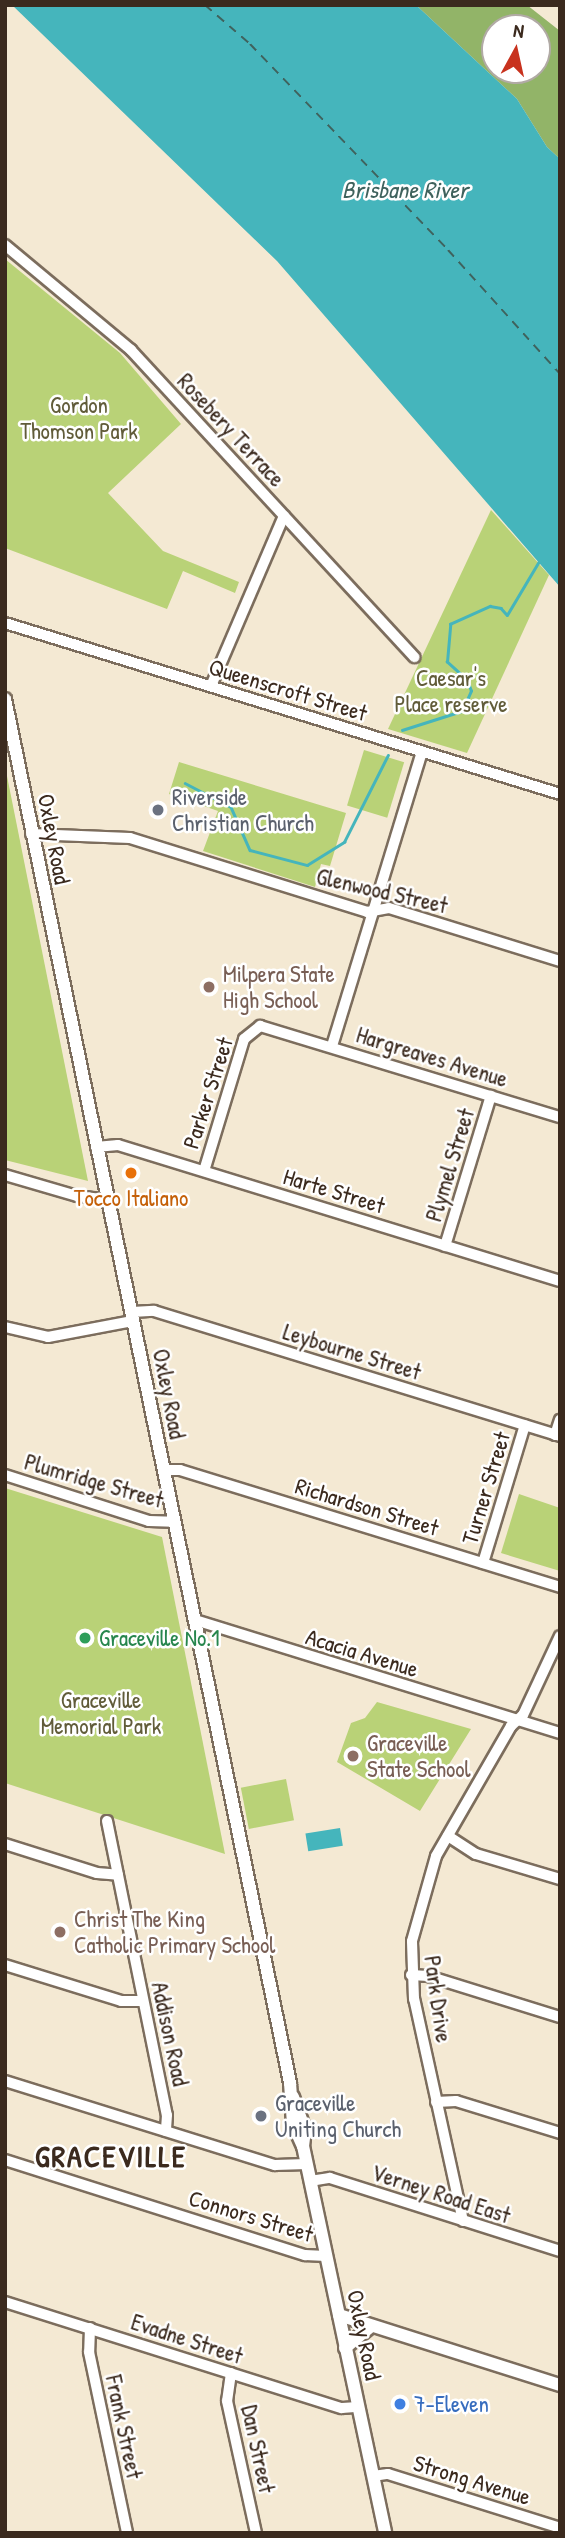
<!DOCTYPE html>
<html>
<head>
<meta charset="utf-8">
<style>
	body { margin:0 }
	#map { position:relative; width:565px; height:2538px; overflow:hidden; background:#f4e9d3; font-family:"Patrick Hand",sans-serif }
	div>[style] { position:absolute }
	.green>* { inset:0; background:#b9d277; transform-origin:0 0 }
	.forest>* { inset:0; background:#92b468 }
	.water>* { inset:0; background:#45b5bc; transform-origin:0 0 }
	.stream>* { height:2.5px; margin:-1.25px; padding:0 1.25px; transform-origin:1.25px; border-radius:1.25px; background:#45b5bc }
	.ferry>* { height:2px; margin-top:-1px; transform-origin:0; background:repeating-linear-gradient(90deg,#3f625d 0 9px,transparent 0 16px) }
	.roads { filter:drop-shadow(2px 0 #7c6d5d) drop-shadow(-2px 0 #7c6d5d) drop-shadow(0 2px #7c6d5d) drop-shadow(0 -2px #7c6d5d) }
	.minor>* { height:10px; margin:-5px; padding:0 5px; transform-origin:5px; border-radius:5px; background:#fff }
	.major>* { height:12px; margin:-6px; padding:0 6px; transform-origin:6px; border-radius:6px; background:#fff }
	.dots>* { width:19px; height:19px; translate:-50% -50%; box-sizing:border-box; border:4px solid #fff; border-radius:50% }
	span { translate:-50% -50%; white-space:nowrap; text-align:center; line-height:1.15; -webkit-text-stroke:5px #fff; paint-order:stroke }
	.park-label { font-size:23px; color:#615c39 }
	.street-label { font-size:23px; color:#3b2a1e }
	.worship-label { font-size:23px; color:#5b616d }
	.left { translate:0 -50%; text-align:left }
	.education-label { font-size:23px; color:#785e54 }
	.food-label { font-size:23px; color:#c56008 }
	.leisure-label { font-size:23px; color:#27864d }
	.shop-label { font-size:23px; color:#366cbe }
	.water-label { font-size:24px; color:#3f625d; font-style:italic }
	.district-label { font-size:30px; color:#3b2a1e; font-weight:700; letter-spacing:2px }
	.frame { position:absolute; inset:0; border:7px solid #3b2a1e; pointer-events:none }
	.north { position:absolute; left:481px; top:14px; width:70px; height:70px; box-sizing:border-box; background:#fff; border:2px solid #b1aaa5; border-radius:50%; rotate:8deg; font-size:19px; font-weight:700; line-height:28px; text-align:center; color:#3b2a1e }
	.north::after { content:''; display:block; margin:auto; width:24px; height:32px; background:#c8321e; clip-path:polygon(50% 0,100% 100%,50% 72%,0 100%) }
</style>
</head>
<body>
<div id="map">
	<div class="green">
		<div style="clip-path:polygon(5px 259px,120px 353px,181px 424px,108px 493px,163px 551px,239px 582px,235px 593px,183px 571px,167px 609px,5px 548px)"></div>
		<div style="clip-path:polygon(491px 510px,549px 575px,467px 753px,388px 729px)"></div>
		<div style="left:364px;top:750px;width:42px;height:58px;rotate:17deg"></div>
		<div style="clip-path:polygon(179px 762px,346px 813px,330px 866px,321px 864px,315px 887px,203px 851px,218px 811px,169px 794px)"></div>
		<div style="clip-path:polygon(5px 766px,88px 1181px,5px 1160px)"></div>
		<div style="clip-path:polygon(5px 1488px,162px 1537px,225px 1854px,5px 1783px)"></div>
		<div style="clip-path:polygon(519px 1494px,560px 1508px,560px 1571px,501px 1553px)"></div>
		<div style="clip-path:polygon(377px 1702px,471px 1729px,420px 1811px,337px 1762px,351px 1723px,365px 1718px)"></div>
		<div style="left:286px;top:1779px;width:42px;height:46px;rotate:79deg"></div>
	</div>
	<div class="forest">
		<div style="clip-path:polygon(evenodd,416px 5px,527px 5px,560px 31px,560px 159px,547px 147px,517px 99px,416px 5px,495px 28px,537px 28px,537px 70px,495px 70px,495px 28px)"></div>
	</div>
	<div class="water">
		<div style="clip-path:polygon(12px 5px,416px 5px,517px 99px,547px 147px,560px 159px,560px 587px,277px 261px)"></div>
		<div style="left:340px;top:1828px;width:18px;height:35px;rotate:81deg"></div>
	</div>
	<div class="stream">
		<div style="left:402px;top:730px;width:63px;rotate:-17.6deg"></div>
		<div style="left:462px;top:711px;width:22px;rotate:-66deg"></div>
		<div style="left:471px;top:691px;width:12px;rotate:-110deg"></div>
		<div style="left:467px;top:680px;width:27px;rotate:-138deg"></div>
		<div style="left:447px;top:662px;width:38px;rotate:-85deg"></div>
		<div style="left:450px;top:624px;width:44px;rotate:-24.2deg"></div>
		<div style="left:490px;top:606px;width:11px;rotate:10deg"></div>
		<div style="left:501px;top:608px;width:9px;rotate:49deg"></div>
		<div style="left:507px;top:615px;width:61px;rotate:-59.2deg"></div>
		<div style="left:185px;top:783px;width:52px;rotate:27.6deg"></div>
		<div style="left:231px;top:807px;width:47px;rotate:66.2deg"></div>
		<div style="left:250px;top:850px;width:59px;rotate:14.7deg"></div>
		<div style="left:307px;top:865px;width:44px;rotate:-31.9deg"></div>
		<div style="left:344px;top:842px;width:97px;rotate:-63.2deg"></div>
	</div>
	<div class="ferry">
		<div style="left:205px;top:5px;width:60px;rotate:40.9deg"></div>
		<div style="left:250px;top:44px;width:286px;rotate:46.1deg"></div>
		<div style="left:448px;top:250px;width:167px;rotate:47.9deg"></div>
	</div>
	<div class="roads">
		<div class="minor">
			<div style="left:5px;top:245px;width:164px;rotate:39.8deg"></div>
			<div style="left:131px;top:350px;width:418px;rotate:47.3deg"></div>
			<div style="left:5px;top:623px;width:581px;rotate:17.12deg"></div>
			<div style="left:211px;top:686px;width:185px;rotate:-66.8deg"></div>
			<div style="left:31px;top:834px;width:99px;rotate:2.3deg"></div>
			<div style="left:130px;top:838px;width:248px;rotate:17.3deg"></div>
			<div style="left:367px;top:912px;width:22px;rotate:-10deg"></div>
			<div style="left:389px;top:908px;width:179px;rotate:17.2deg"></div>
			<div style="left:332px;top:1046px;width:308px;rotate:-73deg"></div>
			<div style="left:96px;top:1147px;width:22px;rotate:-5deg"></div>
			<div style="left:118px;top:1145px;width:462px;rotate:17.1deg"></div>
			<div style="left:204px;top:1171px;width:138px;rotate:-73.1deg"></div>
			<div style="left:244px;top:1039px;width:21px;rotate:-39deg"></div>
			<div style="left:260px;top:1026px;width:313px;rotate:16.9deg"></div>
			<div style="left:5px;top:1175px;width:75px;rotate:16.3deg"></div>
			<div style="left:77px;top:1196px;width:32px;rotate:7deg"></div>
			<div style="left:445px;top:1246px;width:157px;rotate:-73deg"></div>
			<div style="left:132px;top:1312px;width:22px;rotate:-3deg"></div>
			<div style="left:154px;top:1311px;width:425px;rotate:17.1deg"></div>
			<div style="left:5px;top:1327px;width:44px;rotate:13.1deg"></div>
			<div style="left:48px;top:1337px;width:86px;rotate:-10.7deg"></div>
			<div style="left:555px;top:1435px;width:16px;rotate:-72deg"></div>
			<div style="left:163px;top:1470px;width:17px"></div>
			<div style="left:180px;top:1470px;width:398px;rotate:17.1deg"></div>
			<div style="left:5px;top:1475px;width:151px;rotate:17.7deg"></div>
			<div style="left:149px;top:1521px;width:24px;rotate:2deg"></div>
			<div style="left:483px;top:1563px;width:144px;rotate:-73.1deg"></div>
			<div style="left:195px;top:1620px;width:382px;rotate:17.2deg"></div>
			<div style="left:107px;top:1821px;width:300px;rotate:78.5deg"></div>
			<div style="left:167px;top:2115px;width:16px;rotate:94deg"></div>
			<div style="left:448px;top:1836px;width:33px;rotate:33deg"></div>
			<div style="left:476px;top:1854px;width:88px;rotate:16.6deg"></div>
			<div style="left:5px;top:1844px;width:96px;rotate:17.5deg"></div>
			<div style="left:97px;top:1873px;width:21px;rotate:5deg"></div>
			<div style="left:5px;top:1965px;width:121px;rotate:17.2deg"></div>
			<div style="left:121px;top:2001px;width:22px"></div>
			<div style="left:411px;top:1975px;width:17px;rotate:3deg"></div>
			<div style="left:428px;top:1976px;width:138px;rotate:17.3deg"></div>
			<div style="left:5px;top:2081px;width:283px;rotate:17.3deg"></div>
			<div style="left:275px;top:2165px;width:32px;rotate:-2deg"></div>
			<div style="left:436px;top:2102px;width:20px;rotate:-3deg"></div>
			<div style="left:456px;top:2101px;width:109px;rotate:17.1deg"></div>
			<div style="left:5px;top:2160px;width:315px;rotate:17.6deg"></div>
			<div style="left:305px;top:2255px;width:21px;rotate:3deg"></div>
			<div style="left:310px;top:2181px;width:20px;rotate:-9deg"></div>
			<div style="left:330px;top:2178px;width:241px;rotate:17.6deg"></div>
			<div style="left:463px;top:2221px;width:227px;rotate:-102.4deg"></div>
			<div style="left:414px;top:1999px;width:58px;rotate:-92deg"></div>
			<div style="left:412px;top:1941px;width:88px;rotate:-74.2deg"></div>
			<div style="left:436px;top:1856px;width:150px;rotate:-60deg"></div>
			<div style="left:511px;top:1726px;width:16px;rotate:-43deg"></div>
			<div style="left:523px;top:1715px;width:87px;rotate:-64.9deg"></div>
			<div style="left:5px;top:2302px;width:353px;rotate:17.5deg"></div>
			<div style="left:342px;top:2408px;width:16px;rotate:-4deg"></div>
			<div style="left:90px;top:2328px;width:24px;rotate:92deg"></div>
			<div style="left:89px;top:2352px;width:185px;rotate:78.1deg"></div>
			<div style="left:231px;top:2373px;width:28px;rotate:98deg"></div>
			<div style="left:227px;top:2401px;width:135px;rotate:77.6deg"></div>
			<div style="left:373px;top:2476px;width:15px;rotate:-8deg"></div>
			<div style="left:388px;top:2474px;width:180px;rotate:17.4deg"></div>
		</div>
		<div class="major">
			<div style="left:5px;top:699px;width:1413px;rotate:78.36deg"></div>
			<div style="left:290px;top:2083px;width:41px;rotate:85.8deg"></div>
			<div style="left:293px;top:2124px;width:24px;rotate:66deg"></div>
			<div style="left:293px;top:2097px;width:35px;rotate:70deg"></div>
			<div style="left:305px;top:2130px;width:16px;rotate:97deg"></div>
			<div style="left:303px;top:2146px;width:396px;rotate:78deg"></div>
			<div style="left:339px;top:2315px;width:232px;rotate:17.6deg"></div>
			<div style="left:345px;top:2348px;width:34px;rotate:-40deg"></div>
		</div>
	</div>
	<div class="dots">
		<div style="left:158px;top:810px;background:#6b7280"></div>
		<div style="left:209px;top:987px;background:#8d6e63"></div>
		<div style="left:131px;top:1173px;background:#e8710a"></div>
		<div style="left:85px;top:1638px;background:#2e9e5b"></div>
		<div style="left:353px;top:1756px;background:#8d6e63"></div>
		<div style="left:60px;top:1932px;background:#8d6e63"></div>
		<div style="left:261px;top:2116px;background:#6b7280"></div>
		<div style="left:400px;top:2404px;background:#3f7fe0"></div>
	</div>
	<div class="park-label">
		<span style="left:79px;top:418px">Gordon<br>Thomson Park</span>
		<span style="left:451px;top:691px">Caesar's<br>Place reserve</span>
		<span style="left:101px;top:1713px">Graceville<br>Memorial Park</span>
	</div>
	<div class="street-label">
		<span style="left:231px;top:430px;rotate:47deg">Rosebery Terrace</span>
		<span style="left:288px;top:690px;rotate:17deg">Queenscroft Street</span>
		<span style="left:54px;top:839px;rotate:79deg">Oxley Road</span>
		<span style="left:382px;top:891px;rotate:13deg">Glenwood Street</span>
		<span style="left:432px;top:1057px;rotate:17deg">Hargreaves Avenue</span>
		<span style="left:208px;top:1093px;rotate:-72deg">Parker Street</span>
		<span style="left:450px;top:1165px;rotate:-73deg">Plymel Street</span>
		<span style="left:334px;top:1191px;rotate:17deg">Harte Street</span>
		<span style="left:352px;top:1352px;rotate:17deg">Leybourne Street</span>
		<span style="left:169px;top:1394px;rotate:79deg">Oxley Road</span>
		<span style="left:94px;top:1481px;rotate:16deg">Plumridge Street</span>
		<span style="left:486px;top:1488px;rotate:-73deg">Turner Street</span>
		<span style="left:367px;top:1507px;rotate:17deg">Richardson Street</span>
		<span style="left:362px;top:1653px;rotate:17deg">Acacia Avenue</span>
		<span style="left:438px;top:1999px;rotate:82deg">Park Drive</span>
		<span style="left:170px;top:2034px;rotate:78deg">Addison Road</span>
		<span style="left:441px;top:2194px;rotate:18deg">Verney Road East</span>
		<span style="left:251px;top:2216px;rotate:17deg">Connors Street</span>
		<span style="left:364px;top:2335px;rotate:78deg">Oxley Road</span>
		<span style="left:187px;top:2339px;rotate:18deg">Evadne Street</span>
		<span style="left:124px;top:2427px;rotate:78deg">Frank Street</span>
		<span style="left:258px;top:2449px;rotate:78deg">Dan Street</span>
		<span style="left:472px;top:2480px;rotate:17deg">Strong Avenue</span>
	</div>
	<div class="worship-label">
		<span class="left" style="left:172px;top:810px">Riverside<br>Christian Church</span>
		<span class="left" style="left:275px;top:2116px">Graceville<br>Uniting Church</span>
	</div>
	<div class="education-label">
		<span class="left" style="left:223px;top:987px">Milpera State<br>High School</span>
		<span class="left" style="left:367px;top:1756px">Graceville<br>State School</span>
		<span class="left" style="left:74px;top:1932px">Christ The King<br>Catholic Primary School</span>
	</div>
	<div class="food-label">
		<span style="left:131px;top:1198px">Tocco Italiano</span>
	</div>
	<div class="leisure-label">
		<span class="left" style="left:99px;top:1638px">Graceville No.1</span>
	</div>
	<div class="shop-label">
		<span class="left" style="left:414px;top:2404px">7-Eleven</span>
	</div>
	<div class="water-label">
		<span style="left:405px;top:190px">Brisbane River</span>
	</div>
	<div class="district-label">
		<span style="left:111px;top:2156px">GRACEVILLE</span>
	</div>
	<div class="frame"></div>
	<div class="north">N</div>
</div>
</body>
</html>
